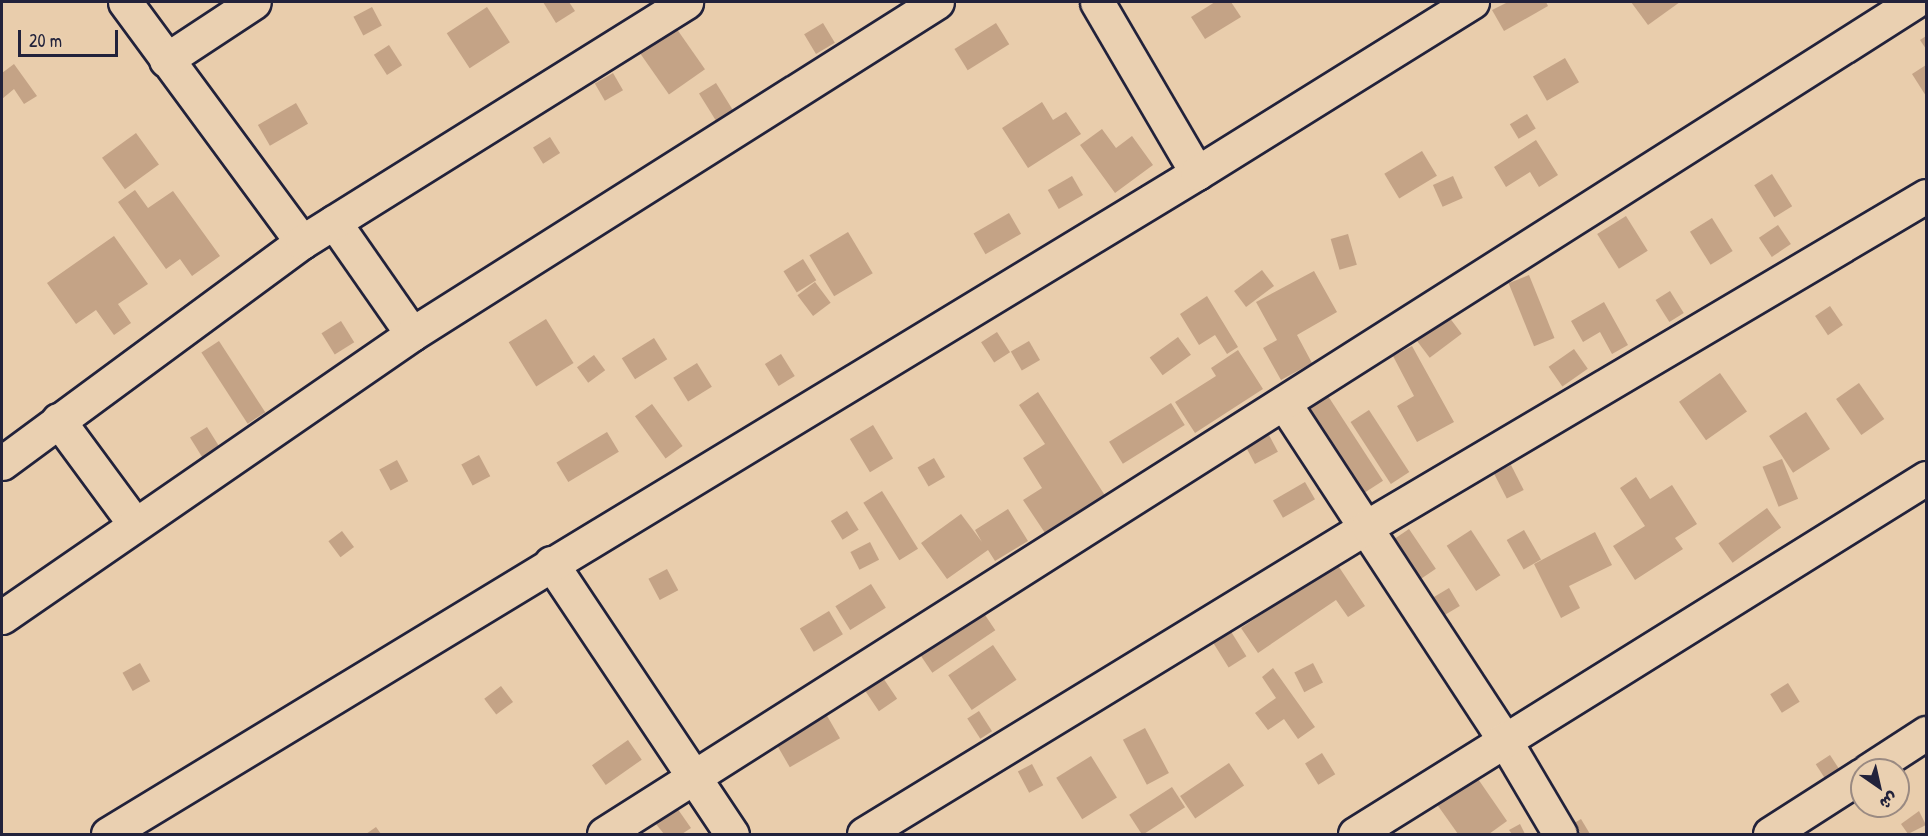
<!DOCTYPE html>
<html>
<head>
<meta charset="utf-8">
<style>
	body { margin:0 }
	#map { position:relative; width:1928px; height:836px; overflow:hidden; background:#e9cdac; font-family:"Patrick Hand","Playpen Sans Arabic",sans-serif }
	div>[style] { position:absolute }
	.building>* { inset:0; background:#c4a386; transform-origin:0 0 }
	.roads { filter:drop-shadow(2px 0 #22223b) drop-shadow(-2px 0 #22223b) drop-shadow(0 2px #22223b) drop-shadow(0 -2px #22223b) }
	.minor>* { height:33px; margin:-16.5px; padding:0 16.5px; transform-origin:16.5px; border-radius:16.5px; background:#ead0b1 }
	span { translate:-50% -50%; white-space:nowrap; text-align:center; line-height:1.15; -webkit-text-stroke:4.5px #ead0b1; paint-order:stroke }
	.frame { position:absolute; inset:0; border:3px solid #22223b; pointer-events:none }
	.north { position:absolute; left:1850px; top:758px; width:60px; height:60px; box-sizing:border-box; background:#ead0b1; border:2px solid #9a8a82; border-radius:50%; rotate:146deg; font-size:16px; font-weight:700; line-height:24px; text-align:center; color:#22223b }
	.north::after { content:''; display:block; margin:auto; width:21px; height:27px; background:#22223b; clip-path:polygon(50% 0,100% 100%,50% 72%,0 100%) }
	.scale { position:absolute; left:18px; top:30px; width:100px; height:27px; box-sizing:border-box; border:3px solid #22223b; border-top:0; padding-left:8px; font-size:18px; line-height:21px; white-space:nowrap; color:#22223b; -webkit-text-stroke:4px #ead0b1; paint-order:stroke }
</style>
</head>
<body>
<div id="map">
	<div class="building">
		<div style="clip-path:polygon(543px 2px,569px 2px,575px 11px,556px 23px)"></div>
		<div style="clip-path:polygon(1215px 2px,1231px 2px,1241px 17px,1205px 39px,1191px 17px)"></div>
		<div style="clip-path:polygon(1508px 2px,1546px 2px,1548px 6px,1504px 31px,1492px 10px)"></div>
		<div style="clip-path:polygon(1631px 2px,1680px 2px,1648px 25px)"></div>
		<div style="left:372px;top:7px;width:21px;height:21px;rotate:62deg"></div>
		<div style="left:487px;top:7px;width:42px;height:48px;rotate:57deg"></div>
		<div style="left:823px;top:23px;width:23px;height:22px;rotate:59deg"></div>
		<div style="left:996px;top:23px;width:25px;height:49px;rotate:58deg"></div>
		<div style="left:674px;top:25px;width:54px;height:44px;rotate:55deg"></div>
		<div style="clip-path:polygon(1926px 36px,1926px 49px,1920px 40px)"></div>
		<div style="left:389px;top:45px;width:24px;height:18px;rotate:57deg"></div>
		<div style="left:1565px;top:58px;width:28px;height:37px;rotate:60deg"></div>
		<div style="clip-path:polygon(14px 64px,37px 96px,24px 104px,14px 89px,2px 99px,2px 73px)"></div>
		<div style="clip-path:polygon(1926px 65px,1926px 96px,1912px 74px)"></div>
		<div style="left:613px;top:73px;width:20px;height:21px;rotate:60deg"></div>
		<div style="left:716px;top:83px;width:32px;height:20px;rotate:58deg"></div>
		<div style="clip-path:polygon(1042px 102px,1053px 120px,1066px 112px,1081px 134px,1028px 168px,1002px 128px)"></div>
		<div style="left:296px;top:103px;width:24px;height:44px;rotate:60deg"></div>
		<div style="left:1527px;top:114px;width:17px;height:20px;rotate:59deg"></div>
		<div style="clip-path:polygon(1102px 129px,1116px 148px,1132px 136px,1153px 165px,1115px 193px,1080px 145px)"></div>
		<div style="left:136px;top:133px;width:39px;height:42px;rotate:54deg"></div>
		<div style="left:550px;top:137px;width:19px;height:20px;rotate:58deg"></div>
		<div style="clip-path:polygon(1536px 140px,1558px 175px,1539px 187px,1530px 172px,1506px 187px,1494px 167px)"></div>
		<div style="left:1422px;top:151px;width:29px;height:44px;rotate:59deg"></div>
		<div style="left:1772px;top:174px;width:38px;height:21px;rotate:58deg"></div>
		<div style="left:1072px;top:176px;width:22px;height:28px;rotate:60deg"></div>
		<div style="left:1453px;top:176px;width:24px;height:22px;rotate:66deg"></div>
		<div style="clip-path:polygon(135px 190px,148px 208px,173px 191px,220px 256px,192px 276px,180px 259px,166px 269px,118px 202px)"></div>
		<div style="left:1009px;top:213px;width:24px;height:41px;rotate:60deg"></div>
		<div style="left:1626px;top:216px;width:41px;height:34px;rotate:58deg"></div>
		<div style="left:1712px;top:218px;width:39px;height:26px;rotate:58deg"></div>
		<div style="left:1778px;top:225px;width:23px;height:23px;rotate:56deg"></div>
		<div style="left:848px;top:232px;width:48px;height:45px;rotate:59deg"></div>
		<div style="left:1348px;top:234px;width:32px;height:18px;rotate:74deg"></div>
		<div style="clip-path:polygon(114px 236px,148px 284px,118px 304px,131px 323px,114px 335px,96px 310px,76px 324px,47px 283px)"></div>
		<div style="left:803px;top:259px;width:25px;height:23px;rotate:58deg"></div>
		<div style="left:1262px;top:270px;width:20px;height:35px;rotate:53deg"></div>
		<div style="clip-path:polygon(1314px 271px,1337px 312px,1297px 335px,1312px 363px,1281px 380px,1263px 348px,1277px 340px,1256px 302px)"></div>
		<div style="left:1529px;top:275px;width:68px;height:22px;rotate:68deg"></div>
		<div style="left:815px;top:282px;width:26px;height:22px;rotate:53deg"></div>
		<div style="left:1670px;top:291px;width:26px;height:17px;rotate:58deg"></div>
		<div style="clip-path:polygon(1207px 296px,1238px 347px,1227px 354px,1215px 335px,1199px 345px,1180px 314px)"></div>
		<div style="clip-path:polygon(1604px 302px,1628px 345px,1612px 354px,1600px 332px,1583px 342px,1571px 321px)"></div>
		<div style="left:1830px;top:306px;width:23px;height:18px;rotate:56deg"></div>
		<div style="left:1446px;top:313px;width:26px;height:40px;rotate:53deg"></div>
		<div style="left:546px;top:319px;width:52px;height:44px;rotate:58deg"></div>
		<div style="left:341px;top:321px;width:25px;height:23px;rotate:58deg"></div>
		<div style="left:997px;top:332px;width:24px;height:19px;rotate:57deg"></div>
		<div style="left:1178px;top:337px;width:22px;height:35px;rotate:54deg"></div>
		<div style="left:654px;top:338px;width:25px;height:38px;rotate:58deg"></div>
		<div style="left:219px;top:341px;width:85px;height:21px;rotate:57deg"></div>
		<div style="left:1029px;top:341px;width:22px;height:21px;rotate:60deg"></div>
		<div style="clip-path:polygon(1412px 346px,1454px 422px,1417px 442px,1397px 406px,1414px 396px,1393px 356px)"></div>
		<div style="left:1574px;top:349px;width:24px;height:31px;rotate:55deg"></div>
		<div style="clip-path:polygon(1238px 350px,1263px 389px,1195px 433px,1175px 402px,1216px 376px,1211px 368px)"></div>
		<div style="left:781px;top:354px;width:26px;height:19px;rotate:58deg"></div>
		<div style="left:594px;top:355px;width:19px;height:21px;rotate:54deg"></div>
		<div style="left:697px;top:363px;width:28px;height:28px;rotate:58deg"></div>
		<div style="left:1720px;top:373px;width:47px;height:50px;rotate:55deg"></div>
		<div style="left:1859px;top:383px;width:44px;height:28px;rotate:55deg"></div>
		<div style="clip-path:polygon(1038px 392px,1106px 497px,1047px 536px,1023px 500px,1042px 488px,1023px 458px,1045px 444px,1019px 405px)"></div>
		<div style="left:1328px;top:396px;width:101px;height:35px;rotate:57deg"></div>
		<div style="left:1171px;top:403px;width:26px;height:73px;rotate:58deg"></div>
		<div style="left:652px;top:404px;width:52px;height:21px;rotate:54deg"></div>
		<div style="left:1369px;top:410px;width:74px;height:22px;rotate:57deg"></div>
		<div style="left:1806px;top:412px;width:44px;height:44px;rotate:57deg"></div>
		<div style="left:873px;top:425px;width:39px;height:27px;rotate:59deg"></div>
		<div style="left:207px;top:427px;width:26px;height:20px;rotate:58deg"></div>
		<div style="left:607px;top:432px;width:23px;height:59px;rotate:59deg"></div>
		<div style="left:1269px;top:435px;width:19px;height:26px;rotate:62deg"></div>
		<div style="left:479px;top:455px;width:24px;height:20px;rotate:62deg"></div>
		<div style="left:934px;top:458px;width:22px;height:19px;rotate:60deg"></div>
		<div style="left:1782px;top:459px;width:43px;height:21px;rotate:68deg"></div>
		<div style="left:397px;top:460px;width:24px;height:20px;rotate:62deg"></div>
		<div style="left:1511px;top:465px;width:28px;height:19px;rotate:63deg"></div>
		<div style="clip-path:polygon(1636px 477px,1650px 499px,1672px 485px,1697px 524px,1675px 538px,1683px 549px,1635px 580px,1613px 546px,1645px 526px,1620px 488px)"></div>
		<div style="left:1305px;top:482px;width:20px;height:37px;rotate:60deg"></div>
		<div style="left:882px;top:491px;width:68px;height:22px;rotate:58deg"></div>
		<div style="left:1767px;top:508px;width:24px;height:60px;rotate:54deg"></div>
		<div style="clip-path:polygon(1008px 509px,1028px 541px,995px 561px,988px 550px,947px 579px,921px 543px,961px 514px,982px 542px,975px 530px)"></div>
		<div style="left:847px;top:511px;width:22px;height:19px;rotate:58deg"></div>
		<div style="left:1409px;top:529px;width:48px;height:24px;rotate:56deg"></div>
		<div style="left:1471px;top:530px;width:54px;height:29px;rotate:57deg"></div>
		<div style="left:1524px;top:530px;width:34px;height:20px;rotate:60deg"></div>
		<div style="left:342px;top:531px;width:20px;height:17px;rotate:53deg"></div>
		<div style="clip-path:polygon(1595px 532px,1612px 565px,1569px 586px,1580px 608px,1561px 618px,1534px 564px)"></div>
		<div style="left:870px;top:542px;width:20px;height:22px;rotate:63deg"></div>
		<div style="clip-path:polygon(1337px 564px,1365px 606px,1348px 617px,1336px 600px,1258px 653px,1241px 628px)"></div>
		<div style="left:667px;top:569px;width:24px;height:21px;rotate:62deg"></div>
		<div style="left:871px;top:584px;width:28px;height:42px;rotate:58deg"></div>
		<div style="left:1449px;top:588px;width:21px;height:22px;rotate:59deg"></div>
		<div style="left:829px;top:611px;width:27px;height:34px;rotate:59deg"></div>
		<div style="left:983px;top:612px;width:22px;height:76px;rotate:56deg"></div>
		<div style="left:1230px;top:630px;width:31px;height:21px;rotate:58deg"></div>
		<div style="left:993px;top:645px;width:42px;height:54px;rotate:56deg"></div>
		<div style="left:140px;top:663px;width:21px;height:20px;rotate:61deg"></div>
		<div style="left:1313px;top:663px;width:22px;height:21px;rotate:63deg"></div>
		<div style="clip-path:polygon(1273px 668px,1315px 727px,1298px 739px,1284px 719px,1268px 730px,1255px 713px,1276px 698px,1262px 677px)"></div>
		<div style="left:877px;top:669px;width:36px;height:22px;rotate:56deg"></div>
		<div style="left:1788px;top:683px;width:22px;height:21px;rotate:58deg"></div>
		<div style="left:501px;top:686px;width:20px;height:21px;rotate:53deg"></div>
		<div style="left:979px;top:711px;width:24px;height:14px;rotate:57deg"></div>
		<div style="left:826px;top:714px;width:28px;height:58px;rotate:60deg"></div>
		<div style="left:1145px;top:728px;width:51px;height:25px;rotate:62deg"></div>
		<div style="left:628px;top:740px;width:24px;height:44px;rotate:55deg"></div>
		<div style="left:1322px;top:753px;width:25px;height:20px;rotate:58deg"></div>
		<div style="left:1830px;top:755px;width:20px;height:17px;rotate:57deg"></div>
		<div style="left:1091px;top:756px;width:49px;height:41px;rotate:58deg"></div>
		<div style="left:1229px;top:763px;width:27px;height:59px;rotate:56deg"></div>
		<div style="left:1032px;top:764px;width:24px;height:16px;rotate:62deg"></div>
		<div style="clip-path:polygon(1476px 776px,1507px 821px,1489px 834px,1458px 834px,1436px 803px)"></div>
		<div style="left:1172px;top:787px;width:24px;height:51px;rotate:57deg"></div>
		<div style="clip-path:polygon(677px 808px,691px 828px,682px 834px,664px 834px,656px 824px)"></div>
		<div style="clip-path:polygon(1919px 811px,1926px 825px,1908px 834px,1901px 824px)"></div>
		<div style="clip-path:polygon(1581px 819px,1590px 834px,1563px 834px,1561px 831px)"></div>
		<div style="clip-path:polygon(1520px 824px,1525px 834px,1512px 834px,1509px 830px)"></div>
		<div style="clip-path:polygon(376px 827px,381px 834px,366px 834px)"></div>
	</div>
	<div class="roads">
		<div class="minor">
			<div style="left:125px;top:2px;width:298px;rotate:53.6deg"></div>
			<div style="left:1097px;top:2px;width:198px;rotate:59.7deg"></div>
			<div style="left:166px;top:60px;width:105px;rotate:-33.4deg"></div>
			<div style="left:334px;top:222px;width:136px;rotate:55.1deg"></div>
			<div style="left:1284px;top:403px;width:402px;rotate:56.8deg"></div>
			<div style="left:1504px;top:739px;width:110px;rotate:59.5deg"></div>
			<div style="left:58px;top:420px;width:128px;rotate:53.6deg"></div>
			<div style="left:2px;top:463px;width:373px;rotate:-36.4deg"></div>
			<div style="left:302px;top:242px;width:453px;rotate:-32deg"></div>
			<div style="left:551px;top:563px;width:326px;rotate:56.3deg"></div>
			<div style="left:2px;top:617px;width:498px;rotate:-34.6deg"></div>
			<div style="left:412px;top:334px;width:621px;rotate:-32.31deg"></div>
			<div style="left:1869px;top:770px;width:68px;rotate:-33deg"></div>
			<div style="left:108px;top:834px;width:1274px;rotate:-31.26deg"></div>
			<div style="left:1197px;top:173px;width:324px;rotate:-31.9deg"></div>
			<div style="left:604px;top:834px;width:1552px;rotate:-32.42deg"></div>
			<div style="left:864px;top:834px;width:591px;rotate:-31.43deg"></div>
			<div style="left:1368px;top:526px;width:648px;rotate:-30.6deg"></div>
			<div style="left:1355px;top:834px;width:673px;rotate:-31.94deg"></div>
			<div style="left:1770px;top:834px;width:109px;rotate:-32.7deg"></div>
		</div>
	</div>
	<div class="frame"></div>
	<div class="north">ش</div>
	<div class="scale">20 m</div>
</div>
</body>
</html>
